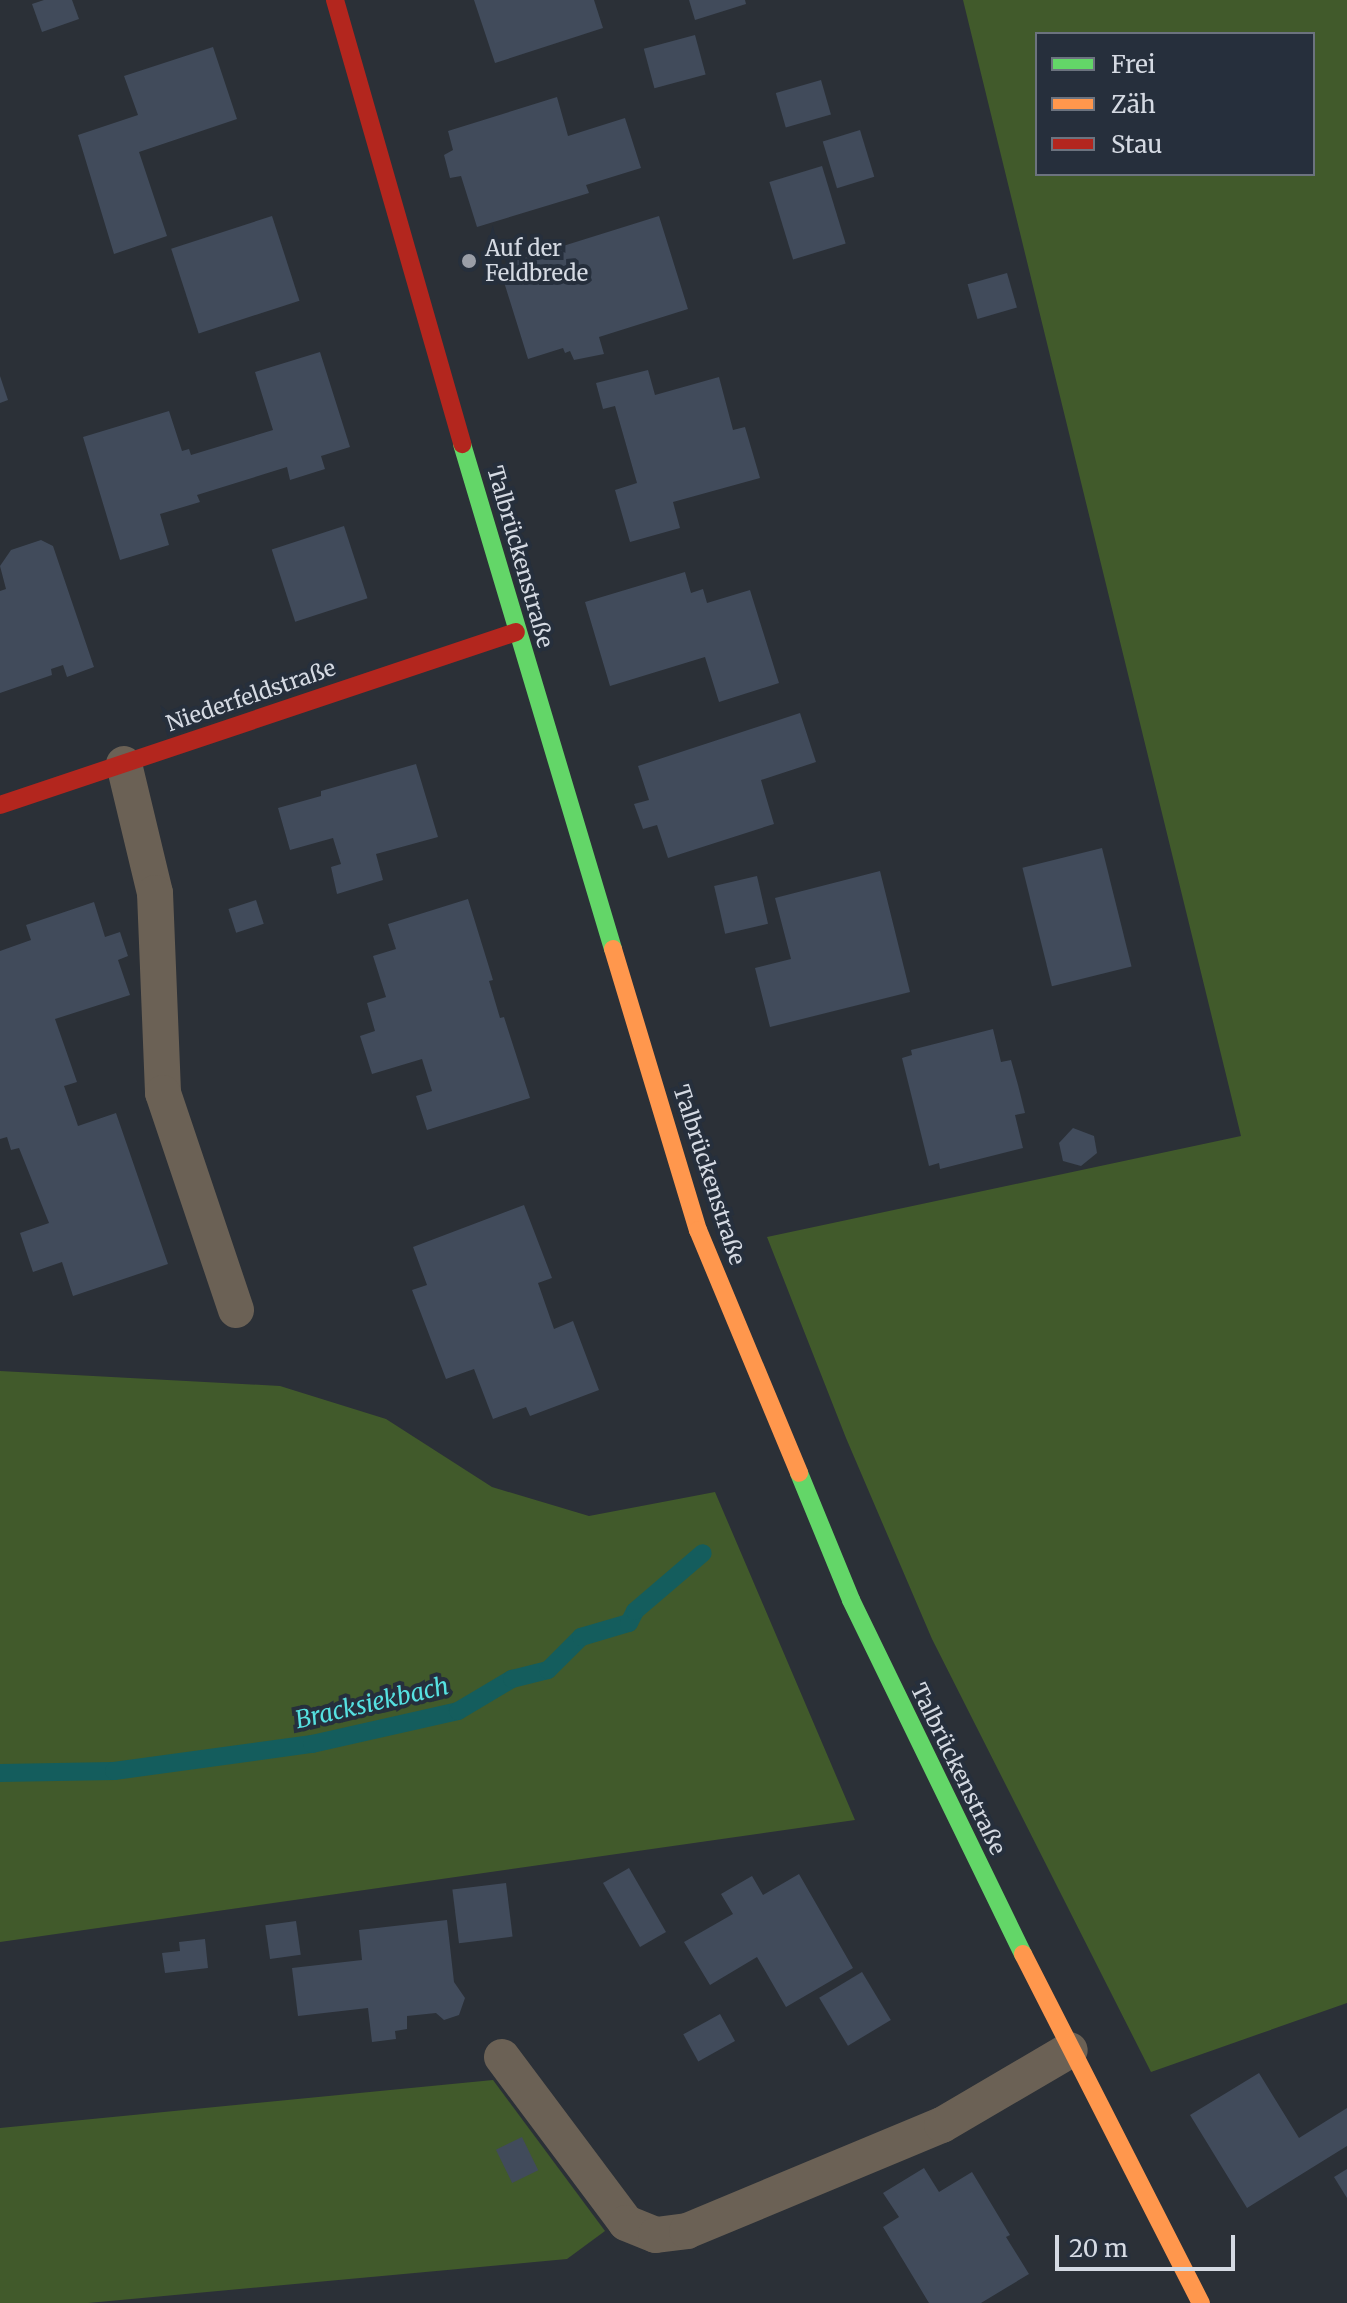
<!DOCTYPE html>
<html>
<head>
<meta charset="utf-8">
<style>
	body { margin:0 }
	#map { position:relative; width:1347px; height:2303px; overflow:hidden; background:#2b3037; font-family:Merriweather,serif }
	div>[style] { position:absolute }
	.green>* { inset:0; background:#415a2b }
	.stream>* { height:18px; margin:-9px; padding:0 9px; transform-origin:9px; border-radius:9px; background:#145d5d }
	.building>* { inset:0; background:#414b5b; transform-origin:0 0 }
	.lane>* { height:36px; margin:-18px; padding:0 18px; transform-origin:18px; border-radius:18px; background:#6b6155 }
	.fast>* { height:18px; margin:-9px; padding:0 9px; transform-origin:9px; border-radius:9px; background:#63d668 }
	.slow>* { height:18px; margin:-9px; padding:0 9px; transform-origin:9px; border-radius:9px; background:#ff974d }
	.jam>* { height:18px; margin:-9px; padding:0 9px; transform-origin:9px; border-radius:9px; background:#b3261e }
	.dots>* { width:22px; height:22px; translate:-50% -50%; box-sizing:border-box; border:4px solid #262f3c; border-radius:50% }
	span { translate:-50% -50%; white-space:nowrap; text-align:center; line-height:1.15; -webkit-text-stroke:8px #262f3c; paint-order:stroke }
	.poi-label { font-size:22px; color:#d5dae3 }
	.left { translate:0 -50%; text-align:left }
	.street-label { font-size:22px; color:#d5dae3 }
	.water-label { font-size:24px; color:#56e1e1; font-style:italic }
	.legend { position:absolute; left:1035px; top:32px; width:280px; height:144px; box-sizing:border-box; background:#262f3c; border:2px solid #6c737f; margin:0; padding:10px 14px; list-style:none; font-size:24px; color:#d5dae3 }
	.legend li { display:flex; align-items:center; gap:16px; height:40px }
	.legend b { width:40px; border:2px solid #6c737f }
	.scale { position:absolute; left:1055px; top:2235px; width:180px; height:36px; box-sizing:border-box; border:4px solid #d5dae3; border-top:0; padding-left:10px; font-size:24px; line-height:28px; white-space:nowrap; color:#d5dae3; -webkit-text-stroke:6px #262f3c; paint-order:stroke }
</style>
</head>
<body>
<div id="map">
	<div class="green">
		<div style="clip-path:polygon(evenodd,963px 0,1347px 0,1347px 2003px,1151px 2072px,932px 1639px,846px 1438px,767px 1237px,1241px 1136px,963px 0,1313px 34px,1313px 174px,1037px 174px,1037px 34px,1313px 34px)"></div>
		<div style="clip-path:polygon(0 1371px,280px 1386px,386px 1419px,492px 1487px,589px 1516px,715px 1492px,855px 1820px,0 1942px)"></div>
		<div style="clip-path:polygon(493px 2080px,605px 2231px,567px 2259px,88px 2303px,0 2303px,0 2128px)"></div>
	</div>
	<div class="stream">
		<div style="left:0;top:1773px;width:114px;rotate:-1deg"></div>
		<div style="left:114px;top:1771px;width:200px;rotate:-7.8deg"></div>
		<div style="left:312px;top:1744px;width:150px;rotate:-12.7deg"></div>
		<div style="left:458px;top:1711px;width:63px;rotate:-30.7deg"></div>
		<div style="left:512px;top:1679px;width:37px;rotate:-14deg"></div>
		<div style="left:548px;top:1670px;width:47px;rotate:-45deg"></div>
		<div style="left:581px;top:1637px;width:50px;rotate:-16.3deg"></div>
		<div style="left:629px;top:1623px;width:13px;rotate:-63deg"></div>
		<div style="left:635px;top:1611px;width:89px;rotate:-40.5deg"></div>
	</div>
	<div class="building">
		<div style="clip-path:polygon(44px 0,72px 0,79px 19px,42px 32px,32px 4px)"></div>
		<div style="clip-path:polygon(474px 0,594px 0,603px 28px,495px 63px)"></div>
		<div style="clip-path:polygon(689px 0,745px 0,746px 4px,695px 20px)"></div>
		<div style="left:695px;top:35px;width:41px;height:53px;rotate:75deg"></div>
		<div style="clip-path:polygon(213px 47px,237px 119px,139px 152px,167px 236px,114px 254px,78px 135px,138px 115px,124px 76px)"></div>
		<div style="left:821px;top:80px;width:36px;height:47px;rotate:74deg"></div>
		<div style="clip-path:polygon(557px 97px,568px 136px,625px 118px,641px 168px,586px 185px,589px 193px,477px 227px,461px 176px,450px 178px,444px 155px,453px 150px,448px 131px)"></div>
		<div style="left:860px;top:130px;width:49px;height:39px;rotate:73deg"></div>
		<div style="left:822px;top:166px;width:81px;height:55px;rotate:73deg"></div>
		<div style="left:272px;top:216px;width:89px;height:106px;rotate:72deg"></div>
		<div style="clip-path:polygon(659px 216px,688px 309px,599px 337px,604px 354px,574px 360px,570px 351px,565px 353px,563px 348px,528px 359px,499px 266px)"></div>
		<div style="left:1007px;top:273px;width:36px;height:41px;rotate:74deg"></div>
		<div style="clip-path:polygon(320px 352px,350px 447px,321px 456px,325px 469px,290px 480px,287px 467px,197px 495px,200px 502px,160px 514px,169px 545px,120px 560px,83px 437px,169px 411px,182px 451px,189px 449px,191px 455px,273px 430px,255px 372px)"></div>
		<div style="clip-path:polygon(648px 370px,655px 395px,719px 377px,733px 430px,745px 427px,760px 478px,673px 502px,680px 528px,630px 542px,615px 490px,637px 483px,615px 406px,603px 409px,596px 383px)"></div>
		<div style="clip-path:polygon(0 376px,8px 400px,0 403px)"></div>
		<div style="left:344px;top:526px;width:76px;height:76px;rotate:72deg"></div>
		<div style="clip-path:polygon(41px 540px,53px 546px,94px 667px,67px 677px,63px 665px,51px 669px,52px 675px,0 693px,0 591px,6px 589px,0 566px,11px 550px)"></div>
		<div style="clip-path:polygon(685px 572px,691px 593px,703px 589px,707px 603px,750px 590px,779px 683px,719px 702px,705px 657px,610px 686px,585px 602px)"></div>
		<div style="clip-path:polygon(800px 713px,816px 762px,761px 780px,774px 824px,668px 858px,657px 825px,643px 829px,634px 804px,649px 800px,638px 766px)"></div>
		<div style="clip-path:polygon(416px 764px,438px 837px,376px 854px,383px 880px,337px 894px,331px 867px,341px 864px,333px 838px,290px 850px,278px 808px,321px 796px,321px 791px)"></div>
		<div style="left:1102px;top:848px;width:122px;height:82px;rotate:76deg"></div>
		<div style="clip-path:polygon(880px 871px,910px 992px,770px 1027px,755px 968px,791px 959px,775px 898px)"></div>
		<div style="left:757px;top:876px;width:49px;height:44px;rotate:77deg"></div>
		<div style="clip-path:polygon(468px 899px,493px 980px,489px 981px,500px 1018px,504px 1017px,530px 1098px,427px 1130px,416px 1096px,432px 1091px,422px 1059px,372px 1074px,360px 1036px,375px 1031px,367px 1003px,386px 997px,373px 956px,396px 949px,388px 924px)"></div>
		<div style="left:256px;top:900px;width:25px;height:29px;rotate:72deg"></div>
		<div style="clip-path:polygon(94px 902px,105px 937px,120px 932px,128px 956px,118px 960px,130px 995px,55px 1019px,77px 1082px,64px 1086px,78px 1126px,116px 1113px,168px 1264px,73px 1296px,62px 1262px,33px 1272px,20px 1233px,49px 1223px,19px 1148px,11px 1150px,7px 1137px,0 1139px,0 951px,31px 940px,26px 925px)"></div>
		<div style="clip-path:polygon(993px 1029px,1001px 1062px,1011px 1060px,1018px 1085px,1025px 1113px,1015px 1115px,1023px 1148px,940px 1169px,939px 1163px,929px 1166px,902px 1058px,912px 1055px,911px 1050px)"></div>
		<div style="clip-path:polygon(1073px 1128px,1094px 1136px,1097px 1153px,1081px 1166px,1063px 1161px,1059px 1143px)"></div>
		<div style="clip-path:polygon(524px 1205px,552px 1278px,538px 1283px,554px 1329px,573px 1321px,599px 1390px,530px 1416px,526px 1407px,493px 1419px,474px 1369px,446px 1379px,412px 1290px,427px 1285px,413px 1247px)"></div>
		<div style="left:629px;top:1868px;width:74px;height:30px;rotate:60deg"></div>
		<div style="clip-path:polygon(799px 1874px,853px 1968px,786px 2007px,757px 1957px,710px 1985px,684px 1942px,733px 1914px,721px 1894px,752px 1876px,763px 1895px)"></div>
		<div style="left:506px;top:1883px;width:54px;height:54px;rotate:83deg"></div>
		<div style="clip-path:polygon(447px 1920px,454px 1982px,465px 1998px,459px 2015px,444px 2020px,436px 2013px,407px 2016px,407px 2029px,395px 2031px,396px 2039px,372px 2042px,368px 2008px,298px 2016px,292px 1968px,362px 1960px,359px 1930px)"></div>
		<div style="left:296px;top:1921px;width:34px;height:31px;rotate:82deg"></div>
		<div style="clip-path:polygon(205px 1939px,208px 1968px,165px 1973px,162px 1953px,180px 1951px,179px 1942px)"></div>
		<div style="left:862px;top:1972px;width:56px;height:50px;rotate:59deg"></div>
		<div style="left:720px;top:2014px;width:31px;height:42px;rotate:61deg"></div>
		<div style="clip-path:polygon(1259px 2073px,1299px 2138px,1347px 2108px,1347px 2146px,1247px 2208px,1190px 2115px)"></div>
		<div style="left:522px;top:2137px;width:37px;height:29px;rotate:64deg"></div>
		<div style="clip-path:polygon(924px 2168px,939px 2192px,972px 2172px,1010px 2235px,1006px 2237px,1029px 2274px,981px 2303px,929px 2303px,883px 2227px,899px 2217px,883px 2193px)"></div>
		<div style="clip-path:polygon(1347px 2169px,1347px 2198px,1334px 2177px)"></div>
	</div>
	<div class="lane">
		<div style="left:124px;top:764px;width:133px;rotate:76.5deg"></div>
		<div style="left:155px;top:893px;width:200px;rotate:87.7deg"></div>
		<div style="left:163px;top:1093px;width:229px;rotate:71.4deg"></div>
		<div style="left:502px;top:2057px;width:207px;rotate:53.2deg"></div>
		<div style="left:626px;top:2223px;width:32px;rotate:22deg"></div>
		<div style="left:656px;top:2235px;width:31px;rotate:-7deg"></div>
		<div style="left:687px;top:2231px;width:276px;rotate:-22.6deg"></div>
		<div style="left:942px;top:2125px;width:148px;rotate:-30.4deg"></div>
	</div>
	<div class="fast">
		<div style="left:462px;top:444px;width:527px;rotate:73.35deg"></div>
		<div style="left:799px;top:1473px;width:137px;rotate:67.7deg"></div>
		<div style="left:851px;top:1600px;width:394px;rotate:64.1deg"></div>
	</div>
	<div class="slow">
		<div style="left:613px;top:949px;width:294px;rotate:73.2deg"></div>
		<div style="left:698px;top:1230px;width:263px;rotate:67.4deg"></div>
		<div style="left:1023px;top:1954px;width:392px;rotate:63deg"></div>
	</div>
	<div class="jam">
		<div style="left:335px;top:0;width:462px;rotate:74deg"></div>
		<div style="left:0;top:805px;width:544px;rotate:-18.53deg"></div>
	</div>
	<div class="dots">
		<div style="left:469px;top:261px;background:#9a9ea7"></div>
	</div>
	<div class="poi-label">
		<span class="left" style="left:485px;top:261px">Auf der<br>Feldbrede</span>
	</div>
	<div class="street-label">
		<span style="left:520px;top:557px;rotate:74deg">Talbrückenstraße</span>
		<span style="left:251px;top:696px;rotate:-19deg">Niederfeldstraße</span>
		<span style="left:709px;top:1175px;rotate:72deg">Talbrückenstraße</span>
		<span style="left:958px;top:1769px;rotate:64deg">Talbrückenstraße</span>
	</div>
	<div class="water-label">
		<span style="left:372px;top:1703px;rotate:-13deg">Bracksiekbach</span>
	</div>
	<ul class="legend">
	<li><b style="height:10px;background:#63d668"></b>Frei</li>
	<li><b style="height:10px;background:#ff974d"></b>Zäh</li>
	<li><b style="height:10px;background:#b3261e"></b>Stau</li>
	</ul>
	<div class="scale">20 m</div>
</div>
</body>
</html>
